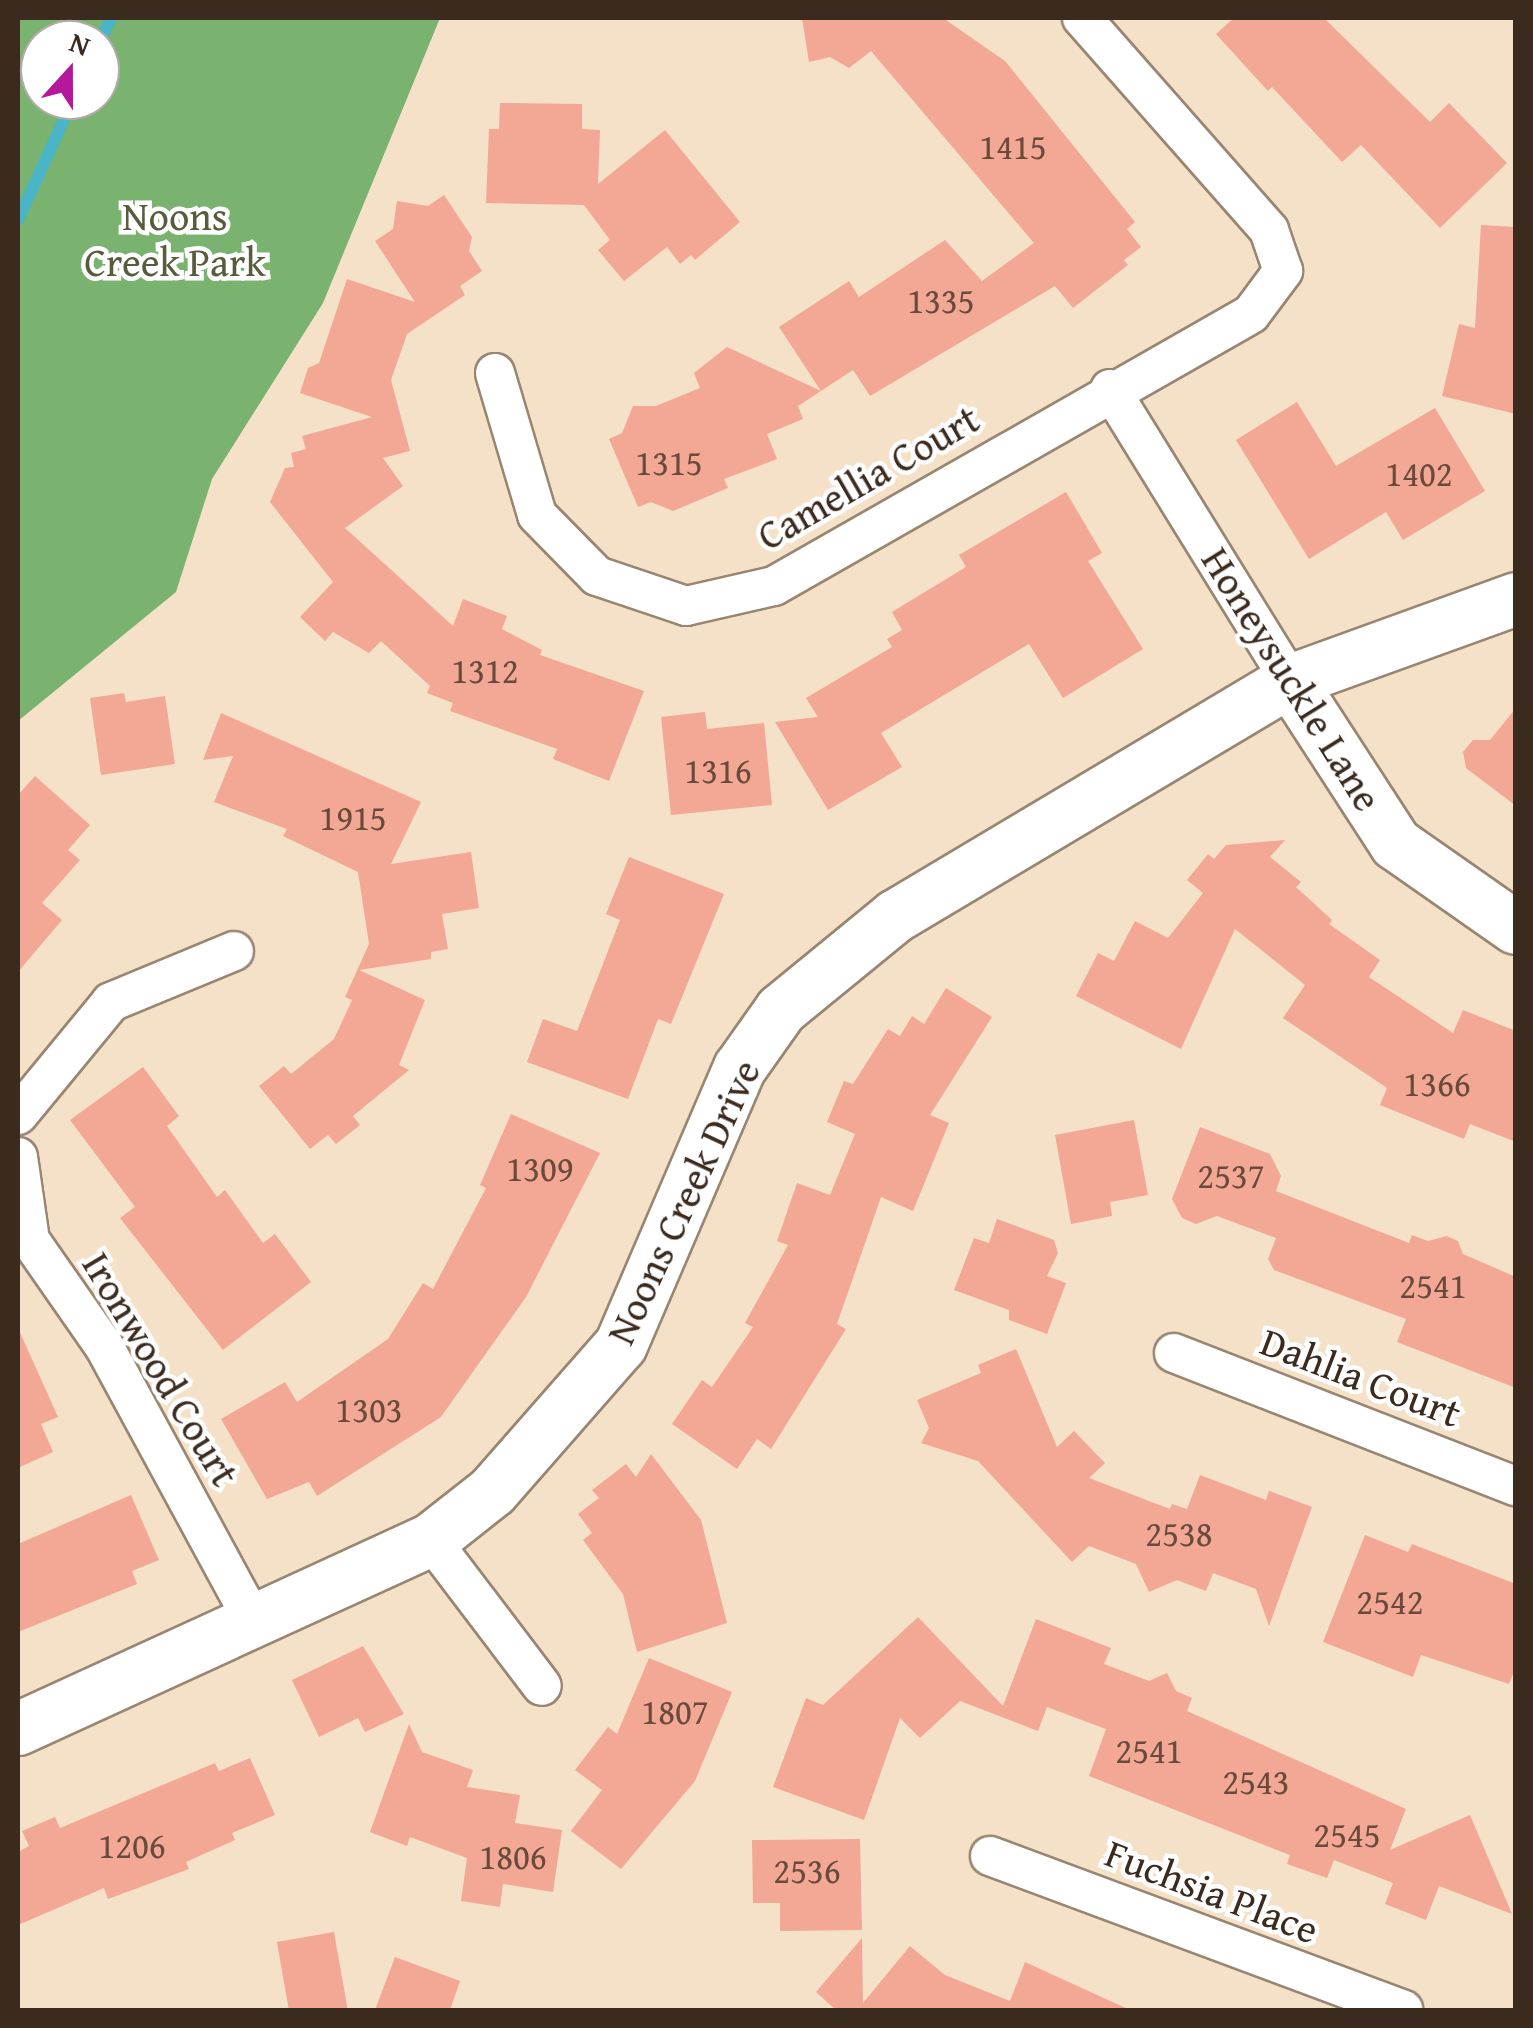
<!DOCTYPE html>
<html>
<head>
<meta charset="utf-8">
<style>
	body { margin:0 }
	#map { position:relative; width:1533px; height:2028px; overflow:hidden; background:#f4e1c7; font-family:"Gentium Book Plus",serif }
	div>[style] { position:absolute }
	.forest>* { inset:0; background:#7ab26f }
	.stream>* { height:12px; margin:-6px; padding:0 6px; transform-origin:6px; border-radius:6px; background:#49b5c6 }
	.building>* { inset:0; background:#f2a895; transform-origin:0 0 }
	.roads { filter:drop-shadow(2px 0 #988672) drop-shadow(-2px 0 #988672) drop-shadow(0 2px #988672) drop-shadow(0 -2px #988672) }
	.street>* { height:38px; margin:-19px; padding:0 19px; transform-origin:19px; border-radius:19px; background:#fff }
	.secondary>* { height:52px; margin:-26px; padding:0 26px; transform-origin:26px; border-radius:26px; background:#fff }
	span { translate:-50% -50%; white-space:nowrap; text-align:center; line-height:1.15; -webkit-text-stroke:9px #fff; paint-order:stroke }
	.number-label { font-size:35px; color:#694a3c }
	.number-label span { -webkit-text-stroke-width:0 }
	.park-label { font-size:40px; color:#575c3c }
	.street-label { font-size:40px; color:#3b2a1e }
	.frame { position:absolute; inset:0; border:20px solid #3b2a1e; pointer-events:none }
	.north { position:absolute; left:20px; top:20px; width:100px; height:100px; box-sizing:border-box; background:#fff; border:2px solid #b1aaa5; border-radius:50%; rotate:21deg; font-size:28px; font-weight:700; line-height:40px; text-align:center; color:#3b2a1e }
	.north::after { content:''; display:block; margin:auto; width:35px; height:45px; background:#b5179e; clip-path:polygon(50% 0,100% 100%,50% 72%,0 100%) }
</style>
</head>
<body>
<div id="map">
	<div class="forest">
		<div style="clip-path:polygon(evenodd,18px 18px,440px 18px,323px 303px,212px 479px,176px 592px,18px 721px,18px 18px,40px 40px,100px 40px,100px 100px,40px 100px,40px 40px)"></div>
	</div>
	<div class="stream">
		<div style="left:100px;top:41px;width:25px;rotate:-64deg"></div>
		<div style="left:18px;top:220px;width:132px;rotate:-65.4deg"></div>
	</div>
	<div class="building">
		<div style="clip-path:polygon(802px 18px,943px 18px,1005px 61px,1135px 222px,1127px 229px,1141px 247px,1124px 260px,1128px 265px,1073px 308px,1055px 286px,870px 396px,853px 370px,798px 406px,803px 419px,767px 434px,777px 459px,724px 479px,728px 488px,673px 511px,651px 502px,638px 507px,609px 439px,622px 433px,633px 406px,656px 406px,700px 388px,694px 373px,727px 347px,821px 391px,779px 327px,849px 281px,859px 297px,945px 240px,982px 281px,1034px 243px,871px 51px,849px 68px,830px 57px,809px 62px)"></div>
		<div style="clip-path:polygon(1234px 18px,1324px 18px,1430px 122px,1449px 103px,1507px 163px,1440px 228px,1361px 145px,1342px 162px,1272px 87px,1268px 91px,1216px 34px)"></div>
		<div style="clip-path:polygon(500px 103px,582px 104px,582px 129px,600px 130px,598px 184px,665px 130px,740px 222px,695px 260px,691px 255px,680px 264px,667px 247px,624px 281px,598px 250px,610px 240px,584px 205px,486px 203px,489px 129px,499px 129px)"></div>
		<div style="clip-path:polygon(444px 195px,472px 237px,469px 251px,482px 271px,460px 286px,465px 295px,407px 334px,391px 380px,410px 451px,383px 458px,403px 486px,345px 528px,453px 626px,463px 599px,507px 616px,502px 629px,542px 650px,540px 655px,644px 691px,609px 781px,553px 759px,557px 749px,450px 711px,453px 703px,427px 693px,430px 686px,381px 641px,369px 653px,333px 632px,325px 641px,300px 617px,333px 582px,270px 502px,285px 468px,294px 467px,291px 453px,306px 449px,302px 436px,372px 417px,300px 393px,308px 368px,319px 363px,347px 279px,415px 302px,375px 241px,393px 229px,397px 201px,428px 206px)"></div>
		<div style="clip-path:polygon(1481px 225px,1516px 227px,1516px 414px,1442px 396px,1459px 324px,1475px 328px)"></div>
		<div style="clip-path:polygon(1297px 402px,1336px 466px,1435px 408px,1485px 491px,1403px 540px,1386px 512px,1309px 559px,1236px 440px)"></div>
		<div style="clip-path:polygon(1066px 492px,1102px 553px,1088px 561px,1143px 649px,1063px 698px,1029px 644px,881px 733px,902px 767px,828px 810px,775px 722px,818px 717px,806px 698px,892px 647px,887px 639px,902px 630px,892px 612px,966px 567px,959px 555px)"></div>
		<div style="clip-path:polygon(124px 693px,126px 702px,165px 696px,175px 764px,101px 775px,90px 698px)"></div>
		<div style="clip-path:polygon(1516px 708px,1516px 806px,1466px 768px,1463px 752px,1473px 740px,1490px 740px)"></div>
		<div style="clip-path:polygon(705px 712px,707px 729px,764px 723px,772px 805px,671px 815px,661px 717px)"></div>
		<div style="clip-path:polygon(221px 713px,421px 802px,391px 864px,471px 852px,479px 908px,442px 914px,448px 949px,431px 952px,431px 959px,359px 970px,425px 1000px,399px 1065px,409px 1070px,353px 1116px,360px 1125px,336px 1144px,328px 1135px,310px 1149px,259px 1086px,284px 1066px,291px 1074px,334px 1039px,352px 1000px,345px 997px,369px 944px,358px 872px,283px 836px,287px 829px,214px 802px,233px 756px,203px 760px)"></div>
		<div style="clip-path:polygon(35px 776px,90px 825px,68px 850px,80px 860px,42px 903px,62px 920px,18px 972px,18px 795px)"></div>
		<div style="clip-path:polygon(1285px 840px,1270px 857px,1301px 882px,1296px 887px,1332px 920px,1329px 924px,1380px 960px,1369px 977px,1453px 1033px,1463px 1010px,1516px 1031px,1516px 1142px,1470px 1124px,1464px 1139px,1380px 1105px,1387px 1088px,1283px 1018px,1305px 985px,1235px 929px,1181px 1049px,1076px 996px,1098px 953px,1114px 961px,1135px 921px,1168px 938px,1203px 893px,1187px 880px,1208px 854px,1214px 859px,1226px 845px)"></div>
		<div style="clip-path:polygon(629px 857px,724px 894px,671px 1024px,658px 1019px,628px 1099px,527px 1062px,543px 1019px,577px 1031px,620px 920px,606px 914px)"></div>
		<div style="clip-path:polygon(946px 988px,992px 1017px,930px 1115px,949px 1123px,913px 1211px,881px 1197px,837px 1324px,846px 1329px,771px 1449px,757px 1439px,737px 1469px,672px 1424px,702px 1380px,712px 1387px,753px 1327px,745px 1323px,788px 1245px,777px 1241px,797px 1183px,830px 1195px,855px 1134px,827px 1122px,844px 1081px,853px 1084px,888px 1029px,900px 1036px,912px 1016px,924px 1024px)"></div>
		<div style="clip-path:polygon(143px 1067px,179px 1116px,167px 1126px,217px 1197px,225px 1190px,263px 1243px,275px 1234px,311px 1282px,223px 1350px,120px 1218px,135px 1207px,70px 1120px)"></div>
		<div style="clip-path:polygon(511px 1114px,600px 1153px,526px 1297px,441px 1417px,317px 1496px,309px 1482px,267px 1499px,221px 1419px,285px 1382px,297px 1402px,388px 1339px,423px 1283px,433px 1289px,486px 1188px,480px 1185px)"></div>
		<div style="clip-path:polygon(1134px 1120px,1148px 1195px,1110px 1202px,1112px 1216px,1071px 1224px,1055px 1135px)"></div>
		<div style="clip-path:polygon(1200px 1127px,1270px 1154px,1281px 1176px,1276px 1191px,1409px 1243px,1412px 1235px,1428px 1241px,1447px 1236px,1458px 1241px,1463px 1254px,1516px 1277px,1516px 1388px,1397px 1342px,1406px 1319px,1274px 1270px,1268px 1259px,1276px 1238px,1217px 1216px,1196px 1224px,1182px 1218px,1172px 1199px)"></div>
		<div style="clip-path:polygon(997px 1219px,1054px 1240px,1058px 1253px,1047px 1276px,1066px 1283px,1047px 1334px,1009px 1320px,1009px 1310px,954px 1290px,974px 1238px,989px 1243px)"></div>
		<div style="clip-path:polygon(18px 1328px,58px 1417px,41px 1424px,53px 1452px,18px 1468px)"></div>
		<div style="clip-path:polygon(1016px 1349px,1057px 1447px,1074px 1431px,1105px 1463px,1089px 1478px,1170px 1509px,1172px 1504px,1187px 1509px,1200px 1475px,1266px 1500px,1269px 1491px,1312px 1507px,1269px 1626px,1256px 1589px,1213px 1573px,1206px 1591px,1177px 1580px,1149px 1592px,1136px 1564px,1089px 1546px,1072px 1562px,978px 1461px,921px 1443px,929px 1428px,917px 1400px,981px 1373px,978px 1365px)"></div>
		<div style="clip-path:polygon(651px 1454px,701px 1520px,727px 1623px,637px 1652px,623px 1594px,583px 1540px,592px 1533px,578px 1514px,599px 1498px,592px 1490px,626px 1464px,636px 1477px)"></div>
		<div style="clip-path:polygon(131px 1495px,159px 1560px,132px 1571px,137px 1584px,18px 1632px,18px 1544px)"></div>
		<div style="clip-path:polygon(1365px 1535px,1408px 1552px,1412px 1544px,1516px 1584px,1516px 1667px,1509px 1684px,1421px 1655px,1413px 1677px,1323px 1642px)"></div>
		<div style="clip-path:polygon(918px 1617px,1003px 1706px,1036px 1619px,1111px 1648px,1104px 1664px,1149px 1681px,1167px 1673px,1176px 1691px,1192px 1698px,1187px 1711px,1406px 1809px,1390px 1850px,1470px 1815px,1512px 1914px,1439px 1886px,1426px 1920px,1385px 1904px,1393px 1883px,1334px 1860px,1327px 1878px,1287px 1864px,1290px 1855px,1089px 1776px,1106px 1729px,1047px 1707px,1038px 1731px,960px 1701px,920px 1738px,900px 1718px,864px 1820px,773px 1787px,806px 1698px,823px 1705px)"></div>
		<div style="clip-path:polygon(363px 1646px,404px 1714px,365px 1732px,358px 1718px,319px 1737px,292px 1680px)"></div>
		<div style="clip-path:polygon(649px 1658px,732px 1692px,695px 1781px,621px 1869px,571px 1831px,602px 1790px,575px 1770px,608px 1727px,617px 1734px)"></div>
		<div style="clip-path:polygon(409px 1724px,422px 1752px,473px 1770px,467px 1787px,520px 1795px,515px 1823px,562px 1830px,553px 1892px,503px 1884px,500px 1907px,461px 1901px,467px 1858px,410px 1837px,407px 1846px,370px 1832px)"></div>
		<div style="clip-path:polygon(250px 1758px,275px 1815px,232px 1833px,235px 1840px,186px 1862px,189px 1869px,108px 1899px,104px 1888px,18px 1925px,18px 1852px,29px 1846px,22px 1831px,55px 1817px,60px 1828px,215px 1763px,219px 1771px)"></div>
		<div style="clip-path:polygon(860px 1839px,862px 1930px,780px 1931px,780px 1903px,753px 1903px,752px 1840px)"></div>
		<div style="left:334px;top:1932px;width:79px;height:58px;rotate:80deg"></div>
		<div style="clip-path:polygon(862px 1938px,863px 2003px,910px 1946px,945px 1975px,1010px 2001px,1025px 1962px,1130px 2010px,836px 2010px,816px 1992px)"></div>
		<div style="clip-path:polygon(395px 1957px,460px 1981px,450px 2010px,375px 2010px)"></div>
	</div>
	<div class="roads">
		<div class="street">
			<div style="left:495px;top:373px;width:148px;rotate:73.5deg"></div>
			<div style="left:537px;top:515px;width:86px;rotate:45.5deg"></div>
			<div style="left:597px;top:576px;width:94px;rotate:18.6deg"></div>
			<div style="left:686px;top:606px;width:90px;rotate:-12.8deg"></div>
			<div style="left:774px;top:586px;width:549px;rotate:-29.69deg"></div>
			<div style="left:1251px;top:314px;width:54px;rotate:-53.3deg"></div>
			<div style="left:1283px;top:271px;width:43px;rotate:-108.9deg"></div>
			<div style="left:1269px;top:230px;width:283px;rotate:-131.4deg"></div>
			<div style="left:1110px;top:389px;width:343px;rotate:58.3deg"></div>
			<div style="left:18px;top:1115px;width:146px;rotate:-50.5deg"></div>
			<div style="left:111px;top:1002px;width:133px;rotate:-22.5deg"></div>
			<div style="left:18px;top:1157px;width:84px;rotate:81.8deg"></div>
			<div style="left:30px;top:1240px;width:129px;rotate:55.1deg"></div>
			<div style="left:104px;top:1346px;width:311px;rotate:61.5deg"></div>
			<div style="left:1174px;top:1353px;width:367px;rotate:21.3deg"></div>
			<div style="left:431px;top:1540px;width:183px;rotate:52.8deg"></div>
			<div style="left:990px;top:1856px;width:441px;rotate:20.4deg"></div>
		</div>
		<div class="secondary">
			<div style="left:1290px;top:681px;width:194px;rotate:57deg"></div>
			<div style="left:1396px;top:844px;width:146px;rotate:35deg"></div>
			<div style="left:18px;top:1729px;width:454px;rotate:-24.6deg"></div>
			<div style="left:431px;top:1540px;width:79px;rotate:-38.3deg"></div>
			<div style="left:493px;top:1491px;width:194px;rotate:-48.8deg"></div>
			<div style="left:621px;top:1345px;width:301px;rotate:-66.8deg"></div>
			<div style="left:740px;top:1068px;width:71px;rotate:-54.7deg"></div>
			<div style="left:781px;top:1010px;width:149px;rotate:-39.3deg"></div>
			<div style="left:896px;top:916px;width:459px;rotate:-30.8deg"></div>
			<div style="left:1290px;top:681px;width:240px;rotate:-19.9deg"></div>
		</div>
	</div>
	<div class="number-label">
		<span style="left:1013px;top:147px">1415</span>
		<span style="left:941px;top:301px">1335</span>
		<span style="left:669px;top:463px">1315</span>
		<span style="left:1419px;top:474px">1402</span>
		<span style="left:485px;top:671px">1312</span>
		<span style="left:718px;top:771px">1316</span>
		<span style="left:353px;top:818px">1915</span>
		<span style="left:1437px;top:1084px">1366</span>
		<span style="left:540px;top:1169px">1309</span>
		<span style="left:1231px;top:1176px">2537</span>
		<span style="left:1433px;top:1286px">2541</span>
		<span style="left:369px;top:1410px">1303</span>
		<span style="left:1179px;top:1534px">2538</span>
		<span style="left:1390px;top:1602px">2542</span>
		<span style="left:675px;top:1712px">1807</span>
		<span style="left:1149px;top:1751px">2541</span>
		<span style="left:1256px;top:1782px">2543</span>
		<span style="left:1347px;top:1835px">2545</span>
		<span style="left:132px;top:1846px">1206</span>
		<span style="left:513px;top:1857px">1806</span>
		<span style="left:807px;top:1871px">2536</span>
	</div>
	<div class="park-label">
		<span style="left:175px;top:239px">Noons<br>Creek Park</span>
	</div>
	<div class="street-label">
		<span style="left:868px;top:477px;rotate:-30deg">Camellia Court</span>
		<span style="left:1292px;top:679px;rotate:58deg">Honeysuckle Lane</span>
		<span style="left:683px;top:1202px;rotate:-65deg">Noons Creek Drive</span>
		<span style="left:161px;top:1369px;rotate:59deg">Ironwood Court</span>
		<span style="left:1361px;top:1377px;rotate:21deg">Dahlia Court</span>
		<span style="left:1212px;top:1891px;rotate:21deg">Fuchsia Place</span>
	</div>
	<div class="frame"></div>
	<div class="north">N</div>
</div>
</body>
</html>
